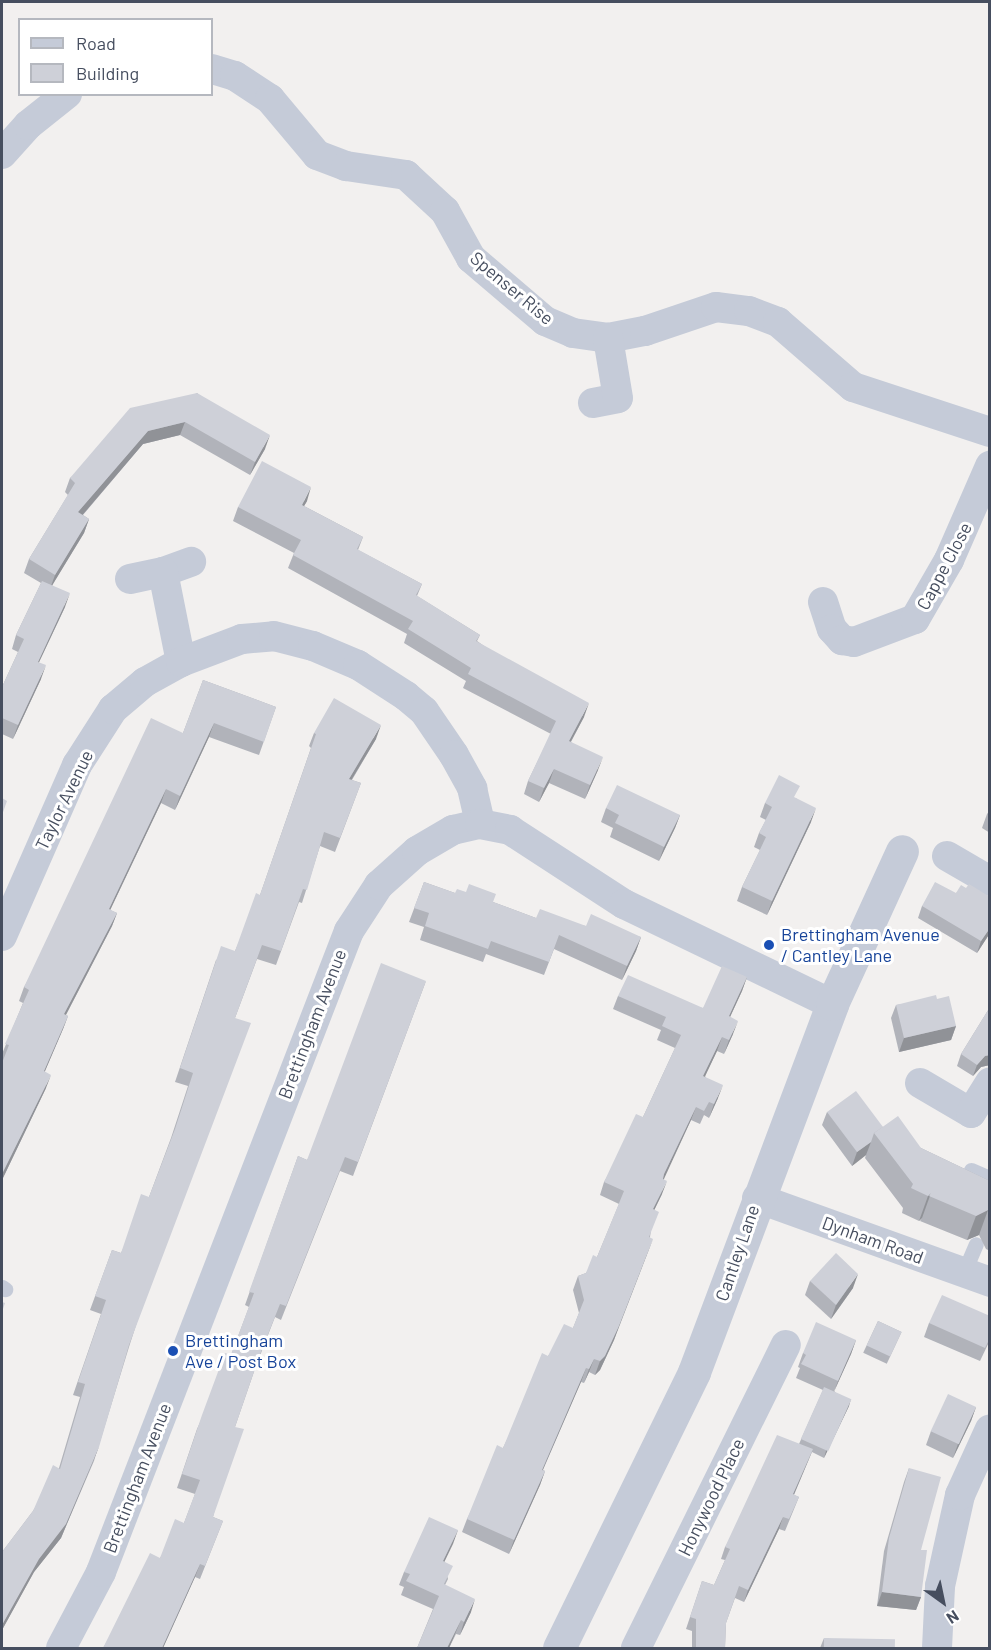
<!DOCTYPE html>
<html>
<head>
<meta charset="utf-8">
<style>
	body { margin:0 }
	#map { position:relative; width:991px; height:1650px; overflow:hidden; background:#f2f0ef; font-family:Barlow,sans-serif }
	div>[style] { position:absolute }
	.service>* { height:15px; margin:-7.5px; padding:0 7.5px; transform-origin:7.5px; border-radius:7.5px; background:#c5cbd8 }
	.minor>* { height:30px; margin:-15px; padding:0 15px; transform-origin:15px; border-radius:15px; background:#c5cbd8 }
	.tertiary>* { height:33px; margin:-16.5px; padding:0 16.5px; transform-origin:16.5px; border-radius:16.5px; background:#c5cbd8 }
	.wall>* { inset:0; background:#b1b3ba; transform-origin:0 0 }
	.shaded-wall>* { inset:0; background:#909297 }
	.building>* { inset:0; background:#ced0d8; transform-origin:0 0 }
	.dots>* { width:16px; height:16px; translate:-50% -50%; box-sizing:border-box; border:3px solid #fff; border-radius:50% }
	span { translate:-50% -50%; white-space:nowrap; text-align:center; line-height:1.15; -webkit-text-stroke:6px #fff; paint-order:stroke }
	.street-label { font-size:18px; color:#464e5f }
	.transit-label { font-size:18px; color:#164399 }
	.left { translate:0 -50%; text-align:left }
	.frame { position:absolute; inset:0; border:3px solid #464e5f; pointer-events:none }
	.legend { position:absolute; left:18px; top:18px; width:195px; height:78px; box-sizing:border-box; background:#fff; border:2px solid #b5b8bf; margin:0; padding:8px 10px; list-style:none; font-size:18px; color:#464e5f }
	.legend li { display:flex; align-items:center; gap:12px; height:30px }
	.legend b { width:30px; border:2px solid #b5b8bf }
	.north { position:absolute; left:913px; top:1572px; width:60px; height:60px; -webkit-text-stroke:4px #fff; paint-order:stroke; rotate:147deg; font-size:16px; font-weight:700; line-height:24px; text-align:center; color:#464e5f }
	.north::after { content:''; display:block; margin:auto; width:21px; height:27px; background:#464e5f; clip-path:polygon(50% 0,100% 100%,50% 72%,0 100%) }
</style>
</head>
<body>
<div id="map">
	<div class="service">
		<div style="left:971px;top:1170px;width:21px;rotate:23deg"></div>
		<div style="left:964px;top:1272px;width:30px;rotate:-67deg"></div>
		<div style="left:2px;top:1287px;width:4px;rotate:34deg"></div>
	</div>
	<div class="minor">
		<div style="left:212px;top:69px;width:24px;rotate:17deg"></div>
		<div style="left:235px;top:76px;width:42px;rotate:33.3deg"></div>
		<div style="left:270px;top:99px;width:73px;rotate:50deg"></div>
		<div style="left:317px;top:155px;width:31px;rotate:21deg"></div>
		<div style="left:346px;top:166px;width:61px;rotate:8.5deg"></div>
		<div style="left:406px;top:175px;width:53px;rotate:42.7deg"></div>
		<div style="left:445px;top:211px;width:54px;rotate:61deg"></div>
		<div style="left:471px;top:258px;width:97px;rotate:40.4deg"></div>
		<div style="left:545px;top:321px;width:30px;rotate:23deg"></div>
		<div style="left:573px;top:333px;width:35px;rotate:8deg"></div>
		<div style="left:608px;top:338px;width:38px;rotate:-11deg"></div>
		<div style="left:645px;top:331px;width:75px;rotate:-18.7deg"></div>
		<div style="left:716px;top:307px;width:33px;rotate:7deg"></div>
		<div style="left:749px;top:311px;width:31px;rotate:21deg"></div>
		<div style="left:778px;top:322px;width:99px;rotate:40.9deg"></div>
		<div style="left:853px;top:387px;width:144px;rotate:18.2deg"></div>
		<div style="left:2px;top:154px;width:39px;rotate:-48deg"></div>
		<div style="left:28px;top:125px;width:50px;rotate:-38.5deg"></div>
		<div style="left:593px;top:403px;width:25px;rotate:-11deg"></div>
		<div style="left:618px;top:398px;width:61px;rotate:-99.5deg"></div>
		<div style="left:163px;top:572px;width:30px;rotate:-20deg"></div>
		<div style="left:130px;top:579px;width:34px;rotate:-12deg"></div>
		<div style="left:163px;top:572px;width:92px;rotate:78.7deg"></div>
		<div style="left:823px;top:602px;width:28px;rotate:72deg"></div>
		<div style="left:832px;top:629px;width:15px;rotate:48deg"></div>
		<div style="left:842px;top:640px;width:12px;rotate:9deg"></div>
		<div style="left:854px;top:642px;width:65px;rotate:-20.7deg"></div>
		<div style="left:915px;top:619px;width:68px;rotate:-60deg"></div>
		<div style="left:949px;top:560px;width:103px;rotate:-66.4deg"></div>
		<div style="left:947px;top:856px;width:50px;rotate:30.2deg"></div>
		<div style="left:2px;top:936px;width:187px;rotate:-66.3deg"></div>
		<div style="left:77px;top:765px;width:67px;rotate:-57.3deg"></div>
		<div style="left:113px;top:709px;width:42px;rotate:-40.2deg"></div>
		<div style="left:145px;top:682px;width:41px;rotate:-29.1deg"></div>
		<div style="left:181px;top:662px;width:65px;rotate:-20.7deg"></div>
		<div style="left:242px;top:639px;width:32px;rotate:-5deg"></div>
		<div style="left:274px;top:636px;width:40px;rotate:14.4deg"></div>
		<div style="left:313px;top:646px;width:49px;rotate:22.9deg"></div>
		<div style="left:358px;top:665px;width:57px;rotate:32.9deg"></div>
		<div style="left:406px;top:696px;width:23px;rotate:40deg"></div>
		<div style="left:424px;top:711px;width:53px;rotate:55.7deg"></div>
		<div style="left:454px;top:755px;width:38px;rotate:61deg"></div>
		<div style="left:472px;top:788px;width:37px;rotate:77deg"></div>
		<div style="left:920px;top:1083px;width:59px;rotate:30.5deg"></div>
		<div style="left:971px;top:1113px;width:36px;rotate:-58deg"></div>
		<div style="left:757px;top:1198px;width:248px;rotate:19.8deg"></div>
		<div style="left:61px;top:1648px;width:86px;rotate:-62.2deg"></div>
		<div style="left:101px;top:1572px;width:687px;rotate:-68.85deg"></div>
		<div style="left:349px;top:931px;width:55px;rotate:-56.9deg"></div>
		<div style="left:379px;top:885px;width:51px;rotate:-41.8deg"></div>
		<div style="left:417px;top:851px;width:42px;rotate:-30.3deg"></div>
		<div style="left:453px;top:830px;width:28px;rotate:-13deg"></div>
		<div style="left:480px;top:824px;width:31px;rotate:11deg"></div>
		<div style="left:510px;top:830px;width:136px;rotate:33deg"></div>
		<div style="left:624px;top:904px;width:231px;rotate:25.7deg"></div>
		<div style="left:636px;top:1648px;width:338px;rotate:-63.7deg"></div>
		<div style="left:937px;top:1648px;width:62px;rotate:-87.2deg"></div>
		<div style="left:940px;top:1586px;width:93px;rotate:-77.6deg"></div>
		<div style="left:960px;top:1495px;width:72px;rotate:-65.6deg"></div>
	</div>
	<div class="tertiary">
		<div style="left:559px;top:1648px;width:307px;rotate:-63.9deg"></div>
		<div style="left:694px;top:1372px;width:393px;rotate:-69.4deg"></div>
		<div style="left:832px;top:1004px;width:168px;rotate:-65.4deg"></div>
	</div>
	<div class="wall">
		<div style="clip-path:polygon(197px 393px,265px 449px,250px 475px,180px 435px,143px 444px,83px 515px,89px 519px,84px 533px,52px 585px,65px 607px,39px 662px,41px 679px,13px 739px,2px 734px,2px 687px,18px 652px,12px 649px,16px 635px,41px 583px,24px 573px,29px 559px,68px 495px,65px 492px,70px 478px)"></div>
		<div style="clip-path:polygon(307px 501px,304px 506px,363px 537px,358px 550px,422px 584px,417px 596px,480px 635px,477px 641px,584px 717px,571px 742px,598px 770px,585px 799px,549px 783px,539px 802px,524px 794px,528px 781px,551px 734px,463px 688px,466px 681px,404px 643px,407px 634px,288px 568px,294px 553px,233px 521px,238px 507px)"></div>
		<div style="clip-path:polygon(203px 680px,276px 707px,259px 755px,209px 737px,175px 810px,161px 803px,110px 910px,117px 913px,112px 926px,66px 1015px,68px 1016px,63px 1029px,45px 1071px,46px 1088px,2px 1180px,2px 1063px,3px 1059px,2px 1058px,2px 1054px,23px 1003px,19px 1001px,24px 987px,183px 733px)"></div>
		<div style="clip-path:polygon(314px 733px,376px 739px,352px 780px,361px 783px,335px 852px,320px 846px,302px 903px,299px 902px,276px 965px,257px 959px,235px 1018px,129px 1347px,94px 1461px,61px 1538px,34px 1572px,2px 1630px,2px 1552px,33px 1511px,59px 1468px,80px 1397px,73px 1395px,101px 1314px,90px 1310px,112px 1250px,121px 1253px,149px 1197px,171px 1138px,188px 1086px,175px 1082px,216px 960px,235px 951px,260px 895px,311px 748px,309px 746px)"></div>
		<div style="clip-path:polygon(796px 798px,811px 822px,767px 915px,737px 901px,742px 887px,760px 850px,754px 847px,759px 833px,766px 820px,760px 817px,765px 803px)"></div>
		<div style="clip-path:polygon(606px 808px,680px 815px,675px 828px,659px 861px,610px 837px,613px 828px,601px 822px)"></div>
		<div style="clip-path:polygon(990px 810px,990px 833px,982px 828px,987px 814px)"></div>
		<div style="clip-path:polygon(424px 882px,455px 893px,493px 902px,536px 918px,586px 926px,641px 937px,636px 951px,622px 980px,554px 949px,544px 975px,486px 954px,483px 962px,420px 940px,424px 927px,409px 922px)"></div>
		<div style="clip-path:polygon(966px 888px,990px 897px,990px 933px,977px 953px,918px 918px,922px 906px,956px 893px)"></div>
		<div style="clip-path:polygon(747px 977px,742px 991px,730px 1017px,733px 1034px,724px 1054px,717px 1051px,705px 1076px,718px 1098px,709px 1118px,704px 1115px,700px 1124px,691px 1120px,663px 1179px,662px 1194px,654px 1210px,650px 1237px,614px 1340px,600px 1370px,595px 1375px,589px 1372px,584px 1383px,581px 1382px,543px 1470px,545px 1471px,540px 1485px,509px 1554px,462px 1532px,467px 1519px,503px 1448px,548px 1356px,573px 1328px,579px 1313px,573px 1290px,578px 1276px,586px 1273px,597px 1257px,619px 1204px,600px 1195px,604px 1182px,643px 1117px,675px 1048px,657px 1040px,661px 1030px,613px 1009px,618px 996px,703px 1008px)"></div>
		<div style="clip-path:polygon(426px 981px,353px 1176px,340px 1171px,281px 1320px,275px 1317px,256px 1366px,235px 1427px,213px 1517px,223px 1521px,200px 1579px,195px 1577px,163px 1648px,103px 1648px,160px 1558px,184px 1523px,195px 1494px,177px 1488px,197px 1429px,231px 1355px,249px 1307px,245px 1305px,298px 1156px,307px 1160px)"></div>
		<div style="clip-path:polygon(937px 999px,956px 1026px,951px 1040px,899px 1052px,891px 1018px,896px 1005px)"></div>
		<div style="clip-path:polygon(990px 1007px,990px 1065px,981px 1067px,973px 1076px,957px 1066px,961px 1054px)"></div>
		<div style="clip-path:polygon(827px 1112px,883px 1127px,921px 1148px,990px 1181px,990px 1251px,986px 1249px,979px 1235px,967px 1240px,920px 1221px,922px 1218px,919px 1221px,902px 1213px,903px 1208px,865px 1158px,866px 1155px,852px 1166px,822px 1125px)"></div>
		<div style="clip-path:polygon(810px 1281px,853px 1288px,831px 1319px,805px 1295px)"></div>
		<div style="clip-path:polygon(990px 1316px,990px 1340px,980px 1361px,924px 1337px,929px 1323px)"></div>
		<div style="left:878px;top:1321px;width:26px;height:35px;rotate:25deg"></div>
		<div style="clip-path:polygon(856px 1340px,851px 1354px,834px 1391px,849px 1406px,824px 1458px,812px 1452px,794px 1495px,799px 1497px,785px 1531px,779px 1529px,744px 1602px,735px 1598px,726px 1623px,725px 1648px,692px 1648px,692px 1631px,686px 1629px,702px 1581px,714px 1585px,725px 1560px,721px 1559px,725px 1547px,799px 1444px,823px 1390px,796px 1378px,800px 1368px,798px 1367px,803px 1353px)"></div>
		<div style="clip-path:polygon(976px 1407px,971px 1421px,953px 1458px,926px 1445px,931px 1431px)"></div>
		<div style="clip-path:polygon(909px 1468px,921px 1550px,921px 1597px,916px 1610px,877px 1606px,884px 1551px,904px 1482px)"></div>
		<div style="clip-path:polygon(458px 1530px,444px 1562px,448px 1579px,445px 1585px,471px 1612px,460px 1635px,456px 1634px,449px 1648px,417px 1648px,433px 1609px,401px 1595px,404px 1587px,399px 1585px,404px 1572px)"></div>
		<div style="clip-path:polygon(824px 1638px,895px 1648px,820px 1648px)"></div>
	</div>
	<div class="shaded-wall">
		<div style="clip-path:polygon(185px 422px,180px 435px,143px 444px,73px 526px,78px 512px,148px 431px)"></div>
		<div style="clip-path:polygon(270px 435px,265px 449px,250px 475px,255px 462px)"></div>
		<div style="clip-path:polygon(311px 487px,307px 501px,297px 518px,302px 505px)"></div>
		<div style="clip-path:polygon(89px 519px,84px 533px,50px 589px,55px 575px)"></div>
		<div style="clip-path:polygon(70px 593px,65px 607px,33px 675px,38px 662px)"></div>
		<div style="clip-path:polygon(46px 665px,41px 679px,13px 739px,18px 725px)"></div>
		<div style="clip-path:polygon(589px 703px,584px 717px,564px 754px,569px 741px)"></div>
		<div style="clip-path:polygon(214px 723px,209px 737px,175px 810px,180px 796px)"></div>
		<div style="clip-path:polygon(381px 725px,376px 739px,344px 792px,349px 779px)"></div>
		<div style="clip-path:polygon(603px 757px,598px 770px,585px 799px,590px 785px)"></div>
		<div style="clip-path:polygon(554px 769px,549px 783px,539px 802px,544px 788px)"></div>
		<div style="clip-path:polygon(166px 789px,161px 803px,104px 923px,109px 909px)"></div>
		<div style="clip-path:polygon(816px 808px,811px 822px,767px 915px,772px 901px)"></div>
		<div style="clip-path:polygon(680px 815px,675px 828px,659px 861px,664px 847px)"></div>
		<div style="clip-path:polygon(117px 913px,112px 926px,59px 1028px,64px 1014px)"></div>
		<div style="clip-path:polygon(990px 928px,990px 933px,977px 953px,981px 941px)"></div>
		<div style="clip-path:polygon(641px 937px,636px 951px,622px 980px,627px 966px)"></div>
		<div style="clip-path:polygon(747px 977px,742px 991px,724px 1030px,729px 1016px)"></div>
		<div style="clip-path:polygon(68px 1016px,63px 1029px,39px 1085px,44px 1071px)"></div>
		<div style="clip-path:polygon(738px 1021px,733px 1034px,724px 1054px,729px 1040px)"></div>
		<div style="clip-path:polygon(956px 1026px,951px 1040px,899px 1052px,904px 1038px)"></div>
		<div style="clip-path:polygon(722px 1037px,717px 1051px,699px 1089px,703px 1076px)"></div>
		<div style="clip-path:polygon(990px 1055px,990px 1065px,981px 1067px,973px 1076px,977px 1065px,985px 1056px)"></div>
		<div style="clip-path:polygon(51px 1075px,46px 1088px,2px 1180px,3px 1172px)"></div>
		<div style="clip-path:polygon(723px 1085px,718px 1098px,709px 1118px,714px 1104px)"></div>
		<div style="clip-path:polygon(696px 1107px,691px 1120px,658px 1192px,664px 1174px)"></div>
		<div style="clip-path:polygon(871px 1142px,866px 1155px,852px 1166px,857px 1152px)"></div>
		<div style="clip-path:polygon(667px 1181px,662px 1194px,648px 1223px,653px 1209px)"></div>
		<div style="clip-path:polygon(931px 1193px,922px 1218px,919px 1221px,928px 1196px)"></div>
		<div style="clip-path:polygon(988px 1210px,979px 1235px,967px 1240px,976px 1216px)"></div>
		<div style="clip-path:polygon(653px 1239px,614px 1340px,600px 1370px,595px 1375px,600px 1361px)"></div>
		<div style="clip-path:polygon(858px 1274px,853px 1288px,831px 1319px,836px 1305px)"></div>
		<div style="clip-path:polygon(856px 1340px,851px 1354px,833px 1394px,838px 1381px)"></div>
		<div style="clip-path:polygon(594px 1359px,589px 1372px,584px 1383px,589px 1369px)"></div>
		<div style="clip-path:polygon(586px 1368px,581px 1382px,537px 1483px,542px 1470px)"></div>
		<div style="clip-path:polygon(851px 1399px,849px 1406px,824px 1458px,826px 1451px)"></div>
		<div style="clip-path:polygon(976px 1407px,971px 1421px,953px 1458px,958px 1444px)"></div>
		<div style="clip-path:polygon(99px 1447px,61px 1538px,34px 1572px,2px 1630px,2px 1625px)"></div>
		<div style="clip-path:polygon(813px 1449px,808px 1461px,789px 1506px,793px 1494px)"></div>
		<div style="clip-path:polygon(545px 1471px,540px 1485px,509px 1554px,514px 1540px)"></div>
		<div style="clip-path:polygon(783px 1517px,779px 1529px,744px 1602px,748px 1590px)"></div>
		<div style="clip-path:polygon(458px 1530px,453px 1544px,438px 1575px,443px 1561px)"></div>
		<div style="clip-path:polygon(200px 1564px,195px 1577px,163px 1648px,162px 1648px)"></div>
		<div style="clip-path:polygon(882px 1592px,921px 1597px,916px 1610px,877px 1606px)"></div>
		<div style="clip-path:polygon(475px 1599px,471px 1612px,460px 1635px,464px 1622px)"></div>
		<div style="clip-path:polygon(461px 1620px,449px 1648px,447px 1648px)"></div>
	</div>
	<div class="building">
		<div style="clip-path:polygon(197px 393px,270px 435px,255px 462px,185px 422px,148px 431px,78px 512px,89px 519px,55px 575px,29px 559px,75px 483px,70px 478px,130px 408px)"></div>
		<div style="clip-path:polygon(262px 461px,311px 487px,302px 505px,363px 537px,357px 549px,422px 584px,416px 595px,480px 635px,476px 641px,589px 703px,569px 741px,603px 757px,590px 785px,554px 769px,544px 788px,528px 781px,556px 721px,468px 674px,471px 668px,408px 629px,413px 621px,293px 555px,301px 540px,238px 507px)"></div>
		<div style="clip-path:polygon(42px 581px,70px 593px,38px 662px,46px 665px,18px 725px,2px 718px,2px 687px,24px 639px,16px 635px)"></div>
		<div style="clip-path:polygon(203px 680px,276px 707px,264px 742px,214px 723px,180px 796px,166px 789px,109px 909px,117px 913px,64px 1014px,68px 1016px,44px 1071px,51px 1075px,3px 1172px,2px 1171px,2px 1063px,9px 1045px,5px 1044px,29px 990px,24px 987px,151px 718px,183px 733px)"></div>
		<div style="clip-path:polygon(334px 698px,381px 725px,349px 779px,361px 783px,340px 838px,324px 832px,307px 890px,303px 889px,281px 951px,262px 945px,235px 1018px,251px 1023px,129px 1345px,99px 1447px,66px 1524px,39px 1559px,2px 1625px,2px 1552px,33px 1511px,53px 1465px,60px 1469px,85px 1384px,78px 1382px,106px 1300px,95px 1296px,112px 1250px,121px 1253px,141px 1194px,149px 1197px,175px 1129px,193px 1073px,180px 1068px,221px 946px,235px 951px,256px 893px,260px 895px,316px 734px,314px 733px)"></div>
		<div style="clip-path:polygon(779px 775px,800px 786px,794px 797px,816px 808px,772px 901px,742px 887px,766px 837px,759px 833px,772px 807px,765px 803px)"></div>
		<div style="clip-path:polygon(617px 785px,680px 815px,664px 847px,615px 823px,619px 815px,606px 808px)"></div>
		<div style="clip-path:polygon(2px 798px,7px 801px,2px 815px)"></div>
		<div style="clip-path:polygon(424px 882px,455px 893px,457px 889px,466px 892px,469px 884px,496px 894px,493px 902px,536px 918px,540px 909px,586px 926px,591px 914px,641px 937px,627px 966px,559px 935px,549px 962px,491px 941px,488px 949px,425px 926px,429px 913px,414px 908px)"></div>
		<div style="clip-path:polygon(935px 882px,956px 893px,961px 885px,966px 888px,969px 884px,990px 897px,990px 928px,981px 941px,922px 906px)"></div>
		<div style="clip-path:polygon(381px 963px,426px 981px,358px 1162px,345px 1157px,286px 1306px,280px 1304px,259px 1357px,235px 1427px,244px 1429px,213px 1517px,223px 1521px,205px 1566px,200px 1564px,162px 1648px,103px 1648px,150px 1553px,160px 1558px,175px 1519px,184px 1523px,200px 1480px,182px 1474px,202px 1415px,225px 1353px,231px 1355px,254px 1293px,249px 1292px,298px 1156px,307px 1160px)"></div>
		<div style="clip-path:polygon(722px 966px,747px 977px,729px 1016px,738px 1021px,729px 1040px,722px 1037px,703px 1076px,723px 1085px,714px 1104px,709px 1102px,704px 1111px,696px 1107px,664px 1174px,663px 1179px,667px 1181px,653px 1209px,659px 1212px,649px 1237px,653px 1239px,619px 1326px,605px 1356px,600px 1361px,594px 1359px,589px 1369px,586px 1368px,542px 1470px,545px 1471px,514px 1540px,467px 1519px,497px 1445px,503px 1448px,542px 1353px,548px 1356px,564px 1324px,573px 1328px,584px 1300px,578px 1276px,586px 1273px,593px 1255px,597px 1257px,624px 1191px,604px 1182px,636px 1114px,643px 1117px,681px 1035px,662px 1026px,666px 1017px,618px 996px,628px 975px,703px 1008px)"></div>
		<div style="clip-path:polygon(936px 995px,937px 999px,949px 996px,956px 1026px,904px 1038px,896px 1005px)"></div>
		<div style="clip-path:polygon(990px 1007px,990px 1055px,985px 1056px,977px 1065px,961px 1054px)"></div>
		<div style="clip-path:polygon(856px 1091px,883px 1127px,874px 1133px,871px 1142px,857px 1152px,827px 1112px)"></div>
		<div style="clip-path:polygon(898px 1116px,921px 1148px,990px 1181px,990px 1213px,988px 1210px,976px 1216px,929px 1196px,931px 1193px,928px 1196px,911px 1188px,913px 1184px,874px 1133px)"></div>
		<div style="clip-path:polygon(836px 1253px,858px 1274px,836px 1305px,810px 1281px)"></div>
		<div style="clip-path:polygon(942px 1295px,990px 1316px,990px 1338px,985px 1348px,929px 1323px)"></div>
		<div style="clip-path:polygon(2px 1302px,5px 1303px,2px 1312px)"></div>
		<div style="left:878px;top:1321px;width:26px;height:27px;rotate:25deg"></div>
		<div style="clip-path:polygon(816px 1322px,856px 1340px,838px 1381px,801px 1364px,806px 1355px,803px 1353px)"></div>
		<div style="left:824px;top:1387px;width:30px;height:57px;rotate:24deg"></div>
		<div style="left:948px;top:1394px;width:31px;height:41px;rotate:25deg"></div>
		<div style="clip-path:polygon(777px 1435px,813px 1449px,793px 1494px,799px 1497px,789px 1519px,783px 1517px,748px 1590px,739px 1586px,726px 1623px,725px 1648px,696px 1648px,696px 1619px,690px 1617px,702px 1581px,714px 1585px,730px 1549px,725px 1547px)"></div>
		<div style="clip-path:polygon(909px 1468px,941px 1477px,921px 1550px,927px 1550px,921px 1597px,882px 1592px,889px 1538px)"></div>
		<div style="clip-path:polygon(429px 1517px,458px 1530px,443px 1561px,453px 1566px,444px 1584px,475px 1599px,464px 1622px,461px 1620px,447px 1648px,417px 1648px,439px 1596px,406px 1581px,410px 1574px,404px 1572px)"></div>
		<div style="left:824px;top:1638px;width:71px;height:10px;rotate:1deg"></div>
	</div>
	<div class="dots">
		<div style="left:769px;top:945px;background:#1a4fb4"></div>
		<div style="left:173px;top:1351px;background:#1a4fb4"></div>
	</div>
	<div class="street-label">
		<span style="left:512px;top:288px;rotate:40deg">Spenser Rise</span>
		<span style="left:944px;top:566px;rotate:-62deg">Cappe Close</span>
		<span style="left:64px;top:800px;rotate:-64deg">Taylor Avenue</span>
		<span style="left:312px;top:1024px;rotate:-69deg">Brettingham Avenue</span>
		<span style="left:873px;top:1240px;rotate:20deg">Dynham Road</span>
		<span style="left:737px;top:1253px;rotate:-71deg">Cantley Lane</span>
		<span style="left:137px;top:1478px;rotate:-69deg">Brettingham Avenue</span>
		<span style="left:711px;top:1497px;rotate:-64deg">Honywood Place</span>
	</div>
	<div class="transit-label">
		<span class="left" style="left:781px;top:945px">Brettingham Avenue<br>/ Cantley Lane</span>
		<span class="left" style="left:185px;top:1351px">Brettingham<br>Ave / Post Box</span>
	</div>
	<div class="frame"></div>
	<ul class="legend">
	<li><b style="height:8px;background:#c5cbd8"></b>Road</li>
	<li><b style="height:16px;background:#ced0d8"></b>Building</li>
	</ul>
	<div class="north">N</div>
</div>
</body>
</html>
